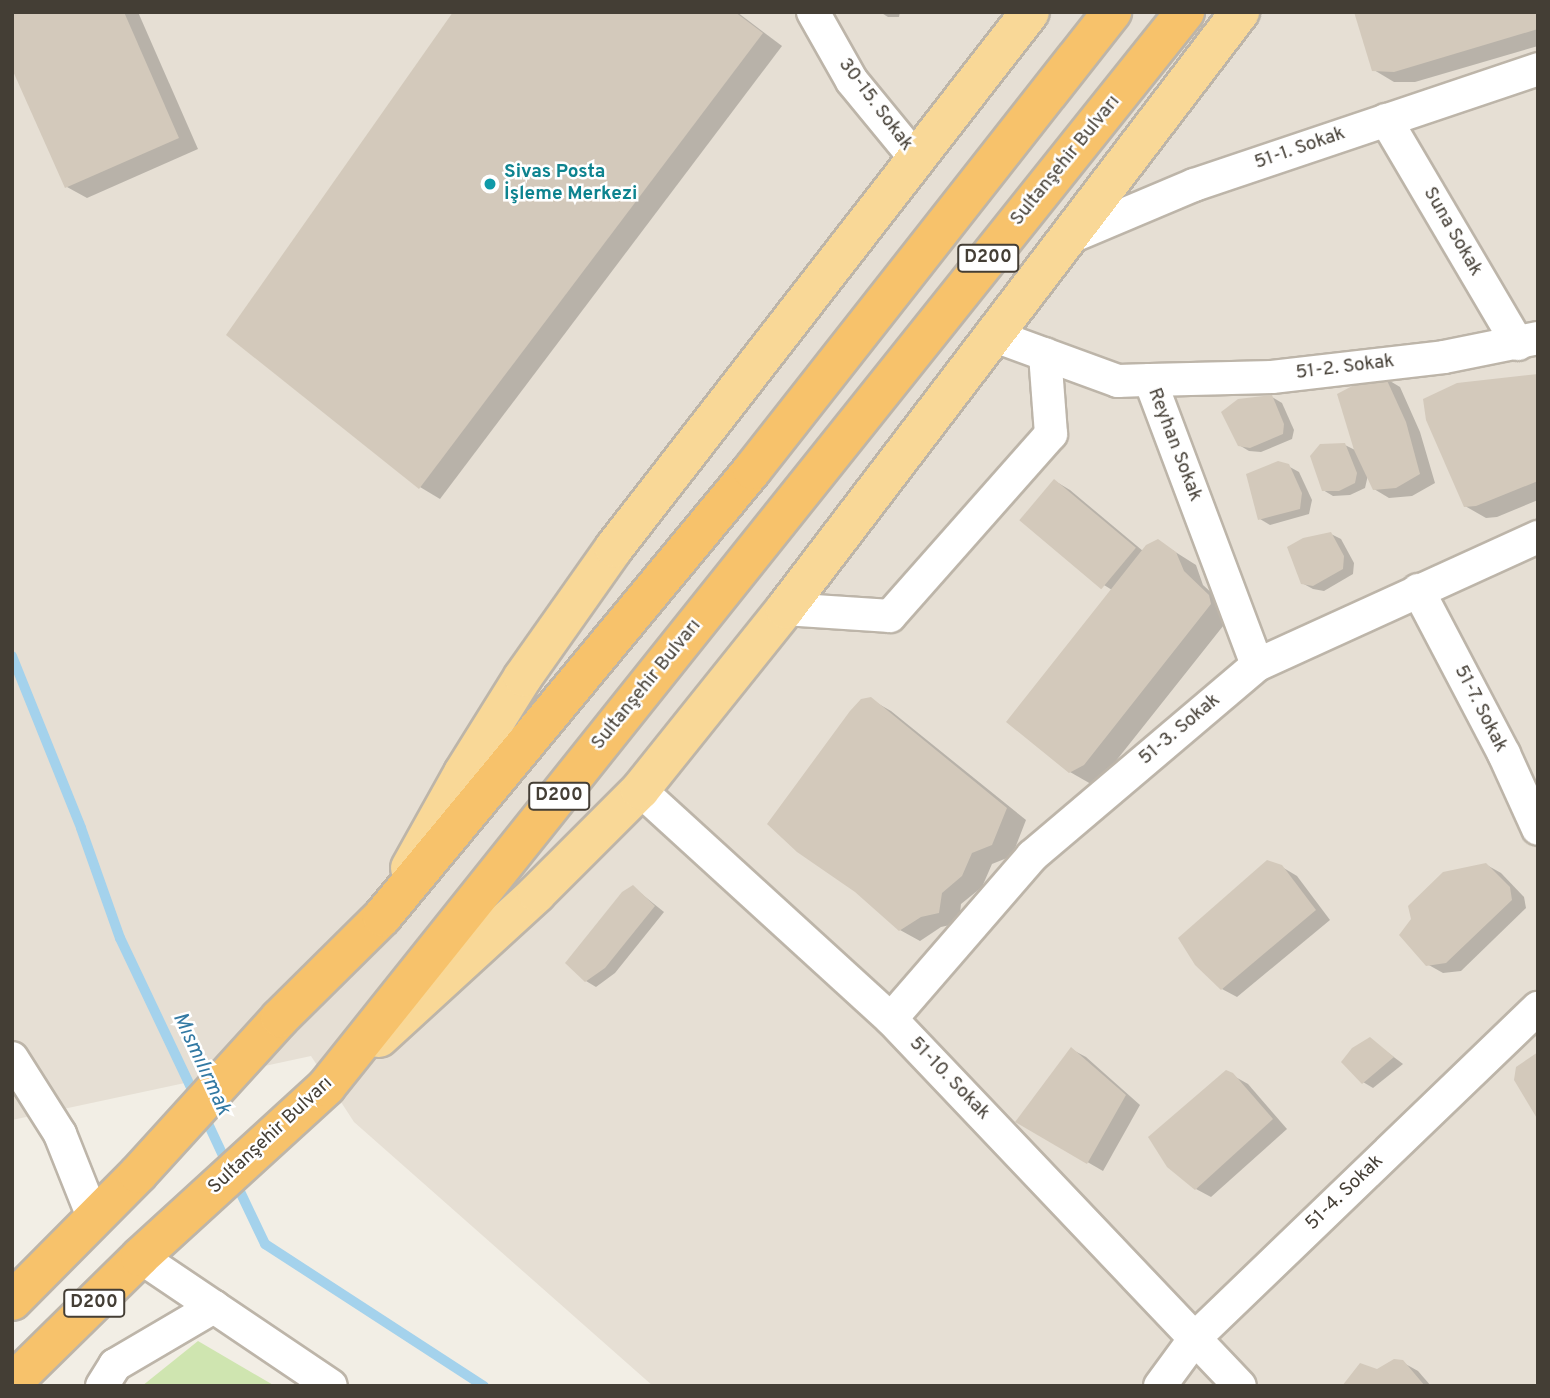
<!DOCTYPE html>
<html>
<head>
<meta charset="utf-8">
<style>
	body { margin:0 }
	#map { position:relative; width:1550px; height:1398px; overflow:hidden; background:#f2eee5; font-family:Overpass,sans-serif }
	div>[style] { position:absolute }
	.residential>* { inset:0; background:#e6dfd4 }
	.green>* { inset:0; background:#cfe5b0 }
	.shadow>* { inset:0; background:#0003 }
	.stream>* { height:10px; margin:-5px; padding:0 5px; transform-origin:5px; border-radius:5px; background:#a4d2ec }
	.building>* { inset:0; background:#d3c9bb; transform-origin:0 0 }
	.roads { filter:drop-shadow(2px 0 #bdb5a9) drop-shadow(-2px 0 #bdb5a9) drop-shadow(0 2px #bdb5a9) drop-shadow(0 -2px #bdb5a9) }
	.minor>* { height:32px; margin:-16px; padding:0 16px; transform-origin:16px; border-radius:16px; background:#fff }
	.major>* { height:38px; margin:-19px; padding:0 19px; transform-origin:19px; border-radius:19px; background:#f9d897 }
	.highway>* { height:38px; margin:-19px; padding:0 19px; transform-origin:19px; border-radius:19px; background:#f7c26b }
	.dots>* { width:19px; height:19px; translate:-50% -50%; box-sizing:border-box; border:4px solid #fff; border-radius:50% }
	span { translate:-50% -50%; white-space:nowrap; text-align:center; line-height:1.15; -webkit-text-stroke:5px #fff; paint-order:stroke }
	.shield-label span { padding:2px 5px; background:#fff; border:2px solid; border-radius:5px; -webkit-text-stroke-width:0 }
	.shield-label { font-size:18px; color:#443e35; font-weight:700 }
	.street-label { font-size:19px; color:#443e35 }
	.culture-label { font-size:19px; color:#0d838f; font-weight:700 }
	.left { translate:0 -50%; text-align:left }
	.water-label { font-size:21px; color:#3279a3; font-style:italic }
	.frame { position:absolute; inset:0; border:14px solid #443e35; pointer-events:none }
</style>
</head>
<body>
<div id="map">
	<div class="residential">
		<div style="clip-path:polygon(12px 12px,1538px 12px,1538px 1386px,653px 1386px,354px 1122px,311px 1056px,12px 1120px)"></div>
	</div>
	<div class="green">
		<div style="clip-path:polygon(198px 1341px,275px 1386px,142px 1386px)"></div>
	</div>
	<div class="shadow">
		<div style="clip-path:polygon(12px 12px,138px 12px,198px 149px,87px 198px,67px 187px)"></div>
		<div style="clip-path:polygon(455px 12px,737px 12px,782px 46px,440px 499px,420px 487px)"></div>
		<div style="clip-path:polygon(880px 12px,900px 12px,899px 17px,888px 17px)"></div>
		<div style="clip-path:polygon(1538px 12px,1538px 46px,1415px 82px,1394px 82px,1374px 70px)"></div>
		<div style="clip-path:polygon(1538px 374px,1538px 500px,1497px 517px,1486px 518px,1465px 506px)"></div>
		<div style="clip-path:polygon(1385px 378px,1400px 387px,1420px 432px,1435px 483px,1412px 496px,1389px 498px,1374px 489px,1368px 475px,1365px 488px,1350px 495px,1333px 496px,1323px 490px,1345px 445px,1357px 451px)"></div>
		<div style="clip-path:polygon(1272px 397px,1282px 403px,1294px 430px,1292px 439px,1261px 452px,1249px 451px,1239px 445px)"></div>
		<div style="clip-path:polygon(1288px 466px,1299px 472px,1312px 500px,1309px 514px,1270px 525px,1260px 519px)"></div>
		<div style="clip-path:polygon(1055px 481px,1070px 490px,1143px 551px,1158px 541px,1196px 565px,1203px 585px,1228px 608px,1231px 616px,1104px 776px,1091px 784px,1070px 772px,1112px 590px,1104px 585px)"></div>
		<div style="clip-path:polygon(1331px 534px,1341px 539px,1354px 563px,1353px 574px,1324px 591px,1313px 589px,1302px 583px)"></div>
		<div style="clip-path:polygon(870px 699px,891px 711px,1026px 820px,1012px 856px,992px 864px,982px 887px,961px 904px,959px 923px,941px 927px,920px 941px,900px 930px)"></div>
		<div style="clip-path:polygon(1485px 864px,1501px 873px,1524px 897px,1526px 908px,1461px 971px,1443px 973px,1427px 964px)"></div>
		<div style="clip-path:polygon(1282px 867px,1297px 876px,1330px 920px,1237px 997px,1222px 989px)"></div>
		<div style="clip-path:polygon(633px 887px,664px 912px,615px 973px,596px 987px,586px 981px)"></div>
		<div style="clip-path:polygon(1370px 1039px,1403px 1064px,1373px 1088px,1363px 1082px)"></div>
		<div style="clip-path:polygon(1071px 1049px,1086px 1057px,1140px 1105px,1103px 1171px,1018px 1122px)"></div>
		<div style="clip-path:polygon(1232px 1075px,1248px 1084px,1287px 1129px,1211px 1197px,1196px 1189px)"></div>
		<div style="clip-path:polygon(1402px 1362px,1418px 1371px,1431px 1386px,1344px 1386px)"></div>
	</div>
	<div class="stream">
		<div style="left:12px;top:656px;width:185px;rotate:68.1deg"></div>
		<div style="left:81px;top:828px;width:117px;rotate:70.5deg"></div>
		<div style="left:120px;top:938px;width:177px;rotate:64.6deg"></div>
		<div style="left:204px;top:1115px;width:54px;rotate:64.9deg"></div>
		<div style="left:235px;top:1181px;width:70px;rotate:64.5deg"></div>
		<div style="left:265px;top:1244px;width:261px;rotate:33deg"></div>
	</div>
	<div class="building">
		<div style="clip-path:polygon(12px 12px,124px 12px,179px 138px,65px 188px,12px 69px)"></div>
		<div style="clip-path:polygon(453px 12px,735px 12px,763px 33px,419px 489px,226px 335px)"></div>
		<div style="clip-path:polygon(1354px 12px,1538px 12px,1538px 29px,1394px 72px,1372px 71px)"></div>
		<div style="clip-path:polygon(1538px 374px,1538px 481px,1476px 506px,1464px 507px,1426px 420px,1423px 399px,1457px 383px)"></div>
		<div style="clip-path:polygon(1385px 376px,1406px 422px,1420px 474px,1396px 488px,1373px 490px,1354px 450px,1337px 394px,1358px 383px)"></div>
		<div style="clip-path:polygon(1272px 395px,1284px 424px,1283px 434px,1250px 448px,1238px 446px,1221px 412px,1238px 399px)"></div>
		<div style="clip-path:polygon(1345px 443px,1357px 473px,1355px 483px,1339px 491px,1322px 491px,1310px 456px,1320px 444px)"></div>
		<div style="clip-path:polygon(1278px 461px,1289px 464px,1302px 493px,1300px 509px,1258px 520px,1246px 474px)"></div>
		<div style="left:1054px;top:479px;width:107px;height:54px;rotate:40deg"></div>
		<div style="clip-path:polygon(1331px 532px,1344px 556px,1343px 569px,1313px 586px,1301px 584px,1287px 547px,1303px 538px)"></div>
		<div style="clip-path:polygon(1158px 539px,1176px 552px,1184px 571px,1209px 595px,1211px 604px,1084px 765px,1069px 773px,1006px 722px,1146px 545px)"></div>
		<div style="clip-path:polygon(871px 697px,1007px 808px,992px 845px,972px 853px,962px 876px,942px 893px,939px 913px,921px 917px,899px 931px,855px 892px,797px 852px,767px 824px,850px 711px,861px 699px)"></div>
		<div style="clip-path:polygon(1267px 860px,1282px 865px,1316px 910px,1221px 990px,1195px 965px,1178px 938px)"></div>
		<div style="clip-path:polygon(1486px 863px,1510px 887px,1512px 900px,1446px 963px,1426px 966px,1399px 935px,1411px 919px,1408px 906px,1443px 872px)"></div>
		<div style="clip-path:polygon(633px 885px,655px 906px,605px 968px,585px 982px,565px 963px,622px 892px)"></div>
		<div style="clip-path:polygon(1370px 1037px,1394px 1057px,1362px 1084px,1341px 1062px,1352px 1048px)"></div>
		<div style="clip-path:polygon(1071px 1047px,1126px 1095px,1087px 1164px,1015px 1122px)"></div>
		<div style="clip-path:polygon(1538px 1052px,1538px 1120px,1514px 1080px,1516px 1067px)"></div>
		<div style="clip-path:polygon(1226px 1070px,1233px 1073px,1273px 1119px,1195px 1190px,1167px 1167px,1148px 1137px)"></div>
		<div style="clip-path:polygon(1394px 1359px,1403px 1360px,1425px 1386px,1342px 1386px,1360px 1363px,1377px 1369px)"></div>
	</div>
	<div class="roads">
		<div class="minor">
			<div style="left:813px;top:12px;width:79px;rotate:60.5deg"></div>
			<div style="left:852px;top:81px;width:102px;rotate:50.6deg"></div>
			<div style="left:1386px;top:120px;width:260px;rotate:59.5deg"></div>
			<div style="left:1066px;top:239px;width:139px;rotate:-22.9deg"></div>
			<div style="left:1194px;top:185px;width:363px;rotate:-18.6deg"></div>
			<div style="left:992px;top:335px;width:134px;rotate:20.1deg"></div>
			<div style="left:1118px;top:381px;width:32px;rotate:-2deg"></div>
			<div style="left:1150px;top:380px;width:304px;rotate:69.4deg"></div>
			<div style="left:1150px;top:380px;width:122px;rotate:-1.4deg"></div>
			<div style="left:1272px;top:377px;width:173px;rotate:-6.6deg"></div>
			<div style="left:1444px;top:357px;width:96px;rotate:-11.4deg"></div>
			<div style="left:1418px;top:590px;width:185px;rotate:62.3deg"></div>
			<div style="left:1504px;top:754px;width:82px;rotate:65.6deg"></div>
			<div style="left:785px;top:609px;width:105px;rotate:3.8deg"></div>
			<div style="left:890px;top:616px;width:243px;rotate:-48.5deg"></div>
			<div style="left:1051px;top:434px;width:80px;rotate:-94.3deg"></div>
			<div style="left:640px;top:790px;width:340px;rotate:42.4deg"></div>
			<div style="left:891px;top:1019px;width:506px;rotate:46.44deg"></div>
			<div style="left:891px;top:1019px;width:216px;rotate:-49.1deg"></div>
			<div style="left:1032px;top:856px;width:295px;rotate:-40.3deg"></div>
			<div style="left:1257px;top:665px;width:309px;rotate:-24.5deg"></div>
			<div style="left:12px;top:1058px;width:90px;rotate:57.7deg"></div>
			<div style="left:60px;top:1134px;width:89px;rotate:68.3deg"></div>
			<div style="left:140px;top:1257px;width:230px;rotate:34deg"></div>
			<div style="left:102px;top:1386px;width:25px;rotate:-58deg"></div>
			<div style="left:115px;top:1365px;width:115px;rotate:-30.4deg"></div>
			<div style="left:1160px;top:1386px;width:61px;rotate:-53.7deg"></div>
			<div style="left:1196px;top:1337px;width:475px;rotate:-43.9deg"></div>
		</div>
		<div class="major">
			<div style="left:410px;top:868px;width:109px;rotate:-60.8deg"></div>
			<div style="left:463px;top:773px;width:113px;rotate:-58deg"></div>
			<div style="left:523px;top:677px;width:158px;rotate:-54.8deg"></div>
			<div style="left:614px;top:548px;width:678px;rotate:-52.18deg"></div>
			<div style="left:379px;top:1038px;width:214px;rotate:-42.5deg"></div>
			<div style="left:537px;top:893px;width:146px;rotate:-45deg"></div>
			<div style="left:640px;top:790px;width:232px;rotate:-51.3deg"></div>
			<div style="left:785px;top:609px;width:751px;rotate:-52.69deg"></div>
		</div>
		<div class="highway">
			<div style="left:12px;top:1301px;width:179px;rotate:-45.2deg"></div>
			<div style="left:138px;top:1174px;width:211px;rotate:-47.7deg"></div>
			<div style="left:280px;top:1018px;width:144px;rotate:-44.7deg"></div>
			<div style="left:382px;top:917px;width:580px;rotate:-50.38deg"></div>
			<div style="left:752px;top:470px;width:583px;rotate:-51.83deg"></div>
			<div style="left:12px;top:1383px;width:180px;rotate:-44.5deg"></div>
			<div style="left:140px;top:1257px;width:252px;rotate:-42.4deg"></div>
			<div style="left:326px;top:1087px;width:1376px;rotate:-51.37deg"></div>
		</div>
	</div>
	<div class="dots">
		<div style="left:490px;top:184px;background:#0f9aa8"></div>
	</div>
	<div class="shield-label">
		<span style="left:988px;top:258px">D200</span>
		<span style="left:559px;top:796px">D200</span>
		<span style="left:94px;top:1303px">D200</span>
	</div>
	<div class="street-label">
		<span style="left:875px;top:105px;rotate:53deg">30-15. Sokak</span>
		<span style="left:1300px;top:149px;rotate:-19deg">51-1. Sokak</span>
		<span style="left:1066px;top:161px;rotate:-51deg">Sultanşehir Bulvarı</span>
		<span style="left:1452px;top:232px;rotate:60deg">Suna Sokak</span>
		<span style="left:1345px;top:368px;rotate:-7deg">51-2. Sokak</span>
		<span style="left:1174px;top:445px;rotate:69deg">Reyhan Sokak</span>
		<span style="left:647px;top:685px;rotate:-51deg">Sultanşehir Bulvarı</span>
		<span style="left:1480px;top:709px;rotate:63deg">51-7. Sokak</span>
		<span style="left:1180px;top:730px;rotate:-40deg">51-3. Sokak</span>
		<span style="left:949px;top:1079px;rotate:46deg">51-10. Sokak</span>
		<span style="left:271px;top:1136px;rotate:-43deg">Sultanşehir Bulvarı</span>
		<span style="left:1345px;top:1193px;rotate:-44deg">51-4. Sokak</span>
	</div>
	<div class="culture-label">
		<span class="left" style="left:504px;top:184px">Sivas Posta<br>İşleme Merkezi</span>
	</div>
	<div class="water-label">
		<span style="left:201px;top:1064px;rotate:65deg">Mısmılırmak</span>
	</div>
	<div class="frame"></div>
</div>
</body>
</html>
